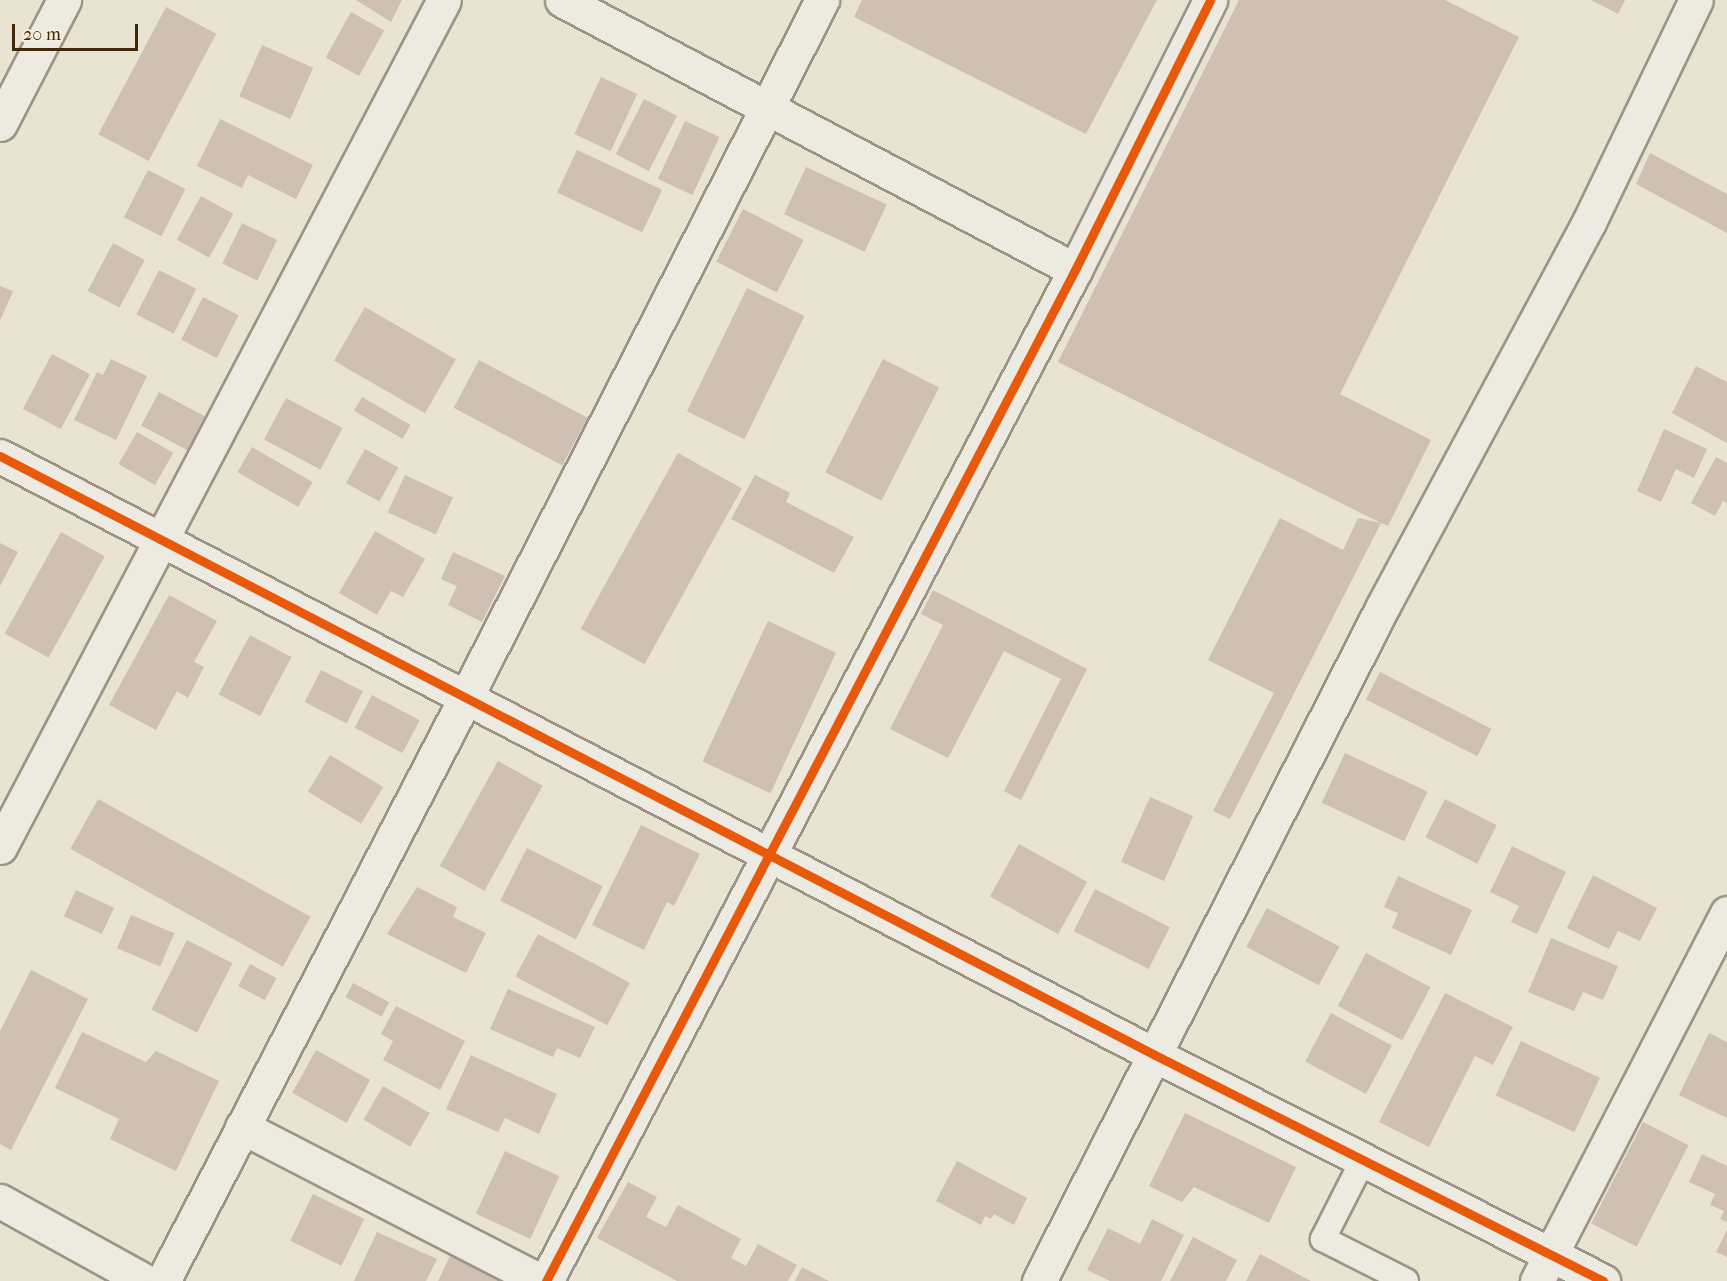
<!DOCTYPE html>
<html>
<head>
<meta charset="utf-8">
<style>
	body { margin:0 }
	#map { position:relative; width:1727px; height:1281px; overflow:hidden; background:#e9e3d2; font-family:"IM FELL French Canon",serif }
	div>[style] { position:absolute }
	.building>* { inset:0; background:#cfc0b3; transform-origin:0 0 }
	.roads { filter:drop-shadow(2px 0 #9b9587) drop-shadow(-2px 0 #9b9587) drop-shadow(0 2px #9b9587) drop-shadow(0 -2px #9b9587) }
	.service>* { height:24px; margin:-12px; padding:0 12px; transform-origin:12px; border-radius:12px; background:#edeae1 }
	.minor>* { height:33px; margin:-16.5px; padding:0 16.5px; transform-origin:16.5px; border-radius:16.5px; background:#edeae1 }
	.tertiary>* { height:33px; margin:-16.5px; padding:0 16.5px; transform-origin:16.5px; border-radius:16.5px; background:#edeae1 }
	.cycleway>* { height:9px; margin:-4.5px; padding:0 4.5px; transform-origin:4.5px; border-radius:4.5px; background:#e8590c }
	span { translate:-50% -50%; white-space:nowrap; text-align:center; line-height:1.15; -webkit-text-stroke:5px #f7efdb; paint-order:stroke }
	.scale { position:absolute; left:12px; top:24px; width:126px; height:27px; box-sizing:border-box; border:3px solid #3f290a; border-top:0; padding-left:8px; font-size:18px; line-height:21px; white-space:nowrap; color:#3f290a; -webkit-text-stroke:4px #f7efdb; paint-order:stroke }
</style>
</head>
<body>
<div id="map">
	<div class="building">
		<div style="clip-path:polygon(356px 0,402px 0,391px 22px)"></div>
		<div style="clip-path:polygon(862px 0,1157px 0,1086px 134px,854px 17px)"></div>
		<div style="clip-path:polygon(1239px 0,1445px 0,1519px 37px,1340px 394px,1431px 440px,1388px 526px,1381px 523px,1230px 819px,1213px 811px,1274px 693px,1208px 660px,1280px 518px,1343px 550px,1358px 518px,1381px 523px,1058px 362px)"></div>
		<div style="clip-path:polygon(1591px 0,1625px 0,1618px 14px)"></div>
		<div style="left:166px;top:7px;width:57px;height:144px;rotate:28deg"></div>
		<div style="left:351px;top:12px;width:38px;height:52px;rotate:29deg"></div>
		<div style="left:262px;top:45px;width:56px;height:56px;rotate:24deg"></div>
		<div style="left:601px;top:77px;width:40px;height:63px;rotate:25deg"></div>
		<div style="left:644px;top:99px;width:37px;height:62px;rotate:27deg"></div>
		<div style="clip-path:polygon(220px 119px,313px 165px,296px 199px,248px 175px,242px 188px,197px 166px)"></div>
		<div style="left:685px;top:121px;width:38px;height:64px;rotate:25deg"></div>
		<div style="left:577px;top:150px;width:94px;height:47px;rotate:25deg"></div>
		<div style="clip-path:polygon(1650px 153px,1727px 194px,1727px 233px,1636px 184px)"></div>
		<div style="left:806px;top:167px;width:89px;height:52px;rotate:25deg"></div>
		<div style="left:148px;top:170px;width:42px;height:53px;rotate:27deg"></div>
		<div style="left:201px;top:196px;width:37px;height:50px;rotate:29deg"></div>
		<div style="left:743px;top:209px;width:68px;height:59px;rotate:27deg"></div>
		<div style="left:242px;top:223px;width:39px;height:45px;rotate:26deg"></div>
		<div style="left:113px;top:243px;width:36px;height:54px;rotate:28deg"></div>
		<div style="left:159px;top:270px;width:42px;height:50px;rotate:27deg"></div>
		<div style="clip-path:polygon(0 286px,13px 291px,0 321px)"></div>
		<div style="left:747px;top:288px;width:64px;height:137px;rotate:26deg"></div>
		<div style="left:203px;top:297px;width:40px;height:48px;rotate:27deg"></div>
		<div style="left:365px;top:307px;width:105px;height:62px;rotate:30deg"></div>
		<div style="left:52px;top:354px;width:43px;height:62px;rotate:28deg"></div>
		<div style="clip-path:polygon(111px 359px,147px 376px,116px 440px,74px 420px,97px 372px,103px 375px)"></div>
		<div style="left:883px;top:359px;width:63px;height:127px;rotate:27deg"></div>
		<div style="left:479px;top:360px;width:123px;height:54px;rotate:28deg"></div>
		<div style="clip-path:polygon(1696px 366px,1727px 382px,1727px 443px,1672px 413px)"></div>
		<div style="left:159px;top:392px;width:54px;height:38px;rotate:28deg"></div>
		<div style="left:362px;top:397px;width:56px;height:16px;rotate:30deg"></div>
		<div style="left:286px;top:398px;width:64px;height:47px;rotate:28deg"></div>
		<div style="clip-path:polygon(1664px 429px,1707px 449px,1694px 478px,1676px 469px,1661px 502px,1637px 491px)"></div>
		<div style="left:137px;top:432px;width:42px;height:37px;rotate:30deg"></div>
		<div style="left:252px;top:447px;width:70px;height:29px;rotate:30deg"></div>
		<div style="left:365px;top:449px;width:38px;height:39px;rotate:29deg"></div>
		<div style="left:678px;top:453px;width:73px;height:201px;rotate:29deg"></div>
		<div style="clip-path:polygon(1716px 457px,1727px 463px,1727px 503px,1723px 501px,1715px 516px,1691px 503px)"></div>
		<div style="left:405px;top:475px;width:53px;height:41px;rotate:25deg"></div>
		<div style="clip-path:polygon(755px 475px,790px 493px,786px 502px,854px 537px,834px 573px,731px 519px)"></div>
		<div style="clip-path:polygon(375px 531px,425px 559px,403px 597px,391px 591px,377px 615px,339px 593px)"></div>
		<div style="left:61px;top:532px;width:50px;height:116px;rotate:29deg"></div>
		<div style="clip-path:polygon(0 543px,18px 552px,0 586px)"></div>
		<div style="clip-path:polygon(453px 552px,505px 576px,482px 622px,448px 605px,457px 586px,441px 579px)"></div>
		<div style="clip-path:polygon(933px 590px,1087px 669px,1021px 800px,1004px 791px,1061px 679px,1004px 651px,948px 758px,890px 729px,943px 625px,921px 614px)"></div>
		<div style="clip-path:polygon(169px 595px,217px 621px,194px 662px,204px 667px,188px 698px,177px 691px,156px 730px,109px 705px)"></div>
		<div style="left:768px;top:621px;width:75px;height:155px;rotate:25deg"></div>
		<div style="left:250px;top:635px;width:47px;height:67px;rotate:28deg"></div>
		<div style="left:321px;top:670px;width:47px;height:36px;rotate:27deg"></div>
		<div style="left:1380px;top:672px;width:125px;height:31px;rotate:27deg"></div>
		<div style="left:372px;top:695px;width:54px;height:37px;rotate:28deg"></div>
		<div style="left:1345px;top:753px;width:91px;height:55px;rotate:25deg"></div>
		<div style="left:330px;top:755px;width:62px;height:43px;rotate:31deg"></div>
		<div style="left:498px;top:761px;width:51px;height:120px;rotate:29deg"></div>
		<div style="left:1150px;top:797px;width:47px;height:71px;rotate:24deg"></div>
		<div style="left:98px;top:799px;width:243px;height:57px;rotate:29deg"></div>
		<div style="left:1445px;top:799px;width:58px;height:43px;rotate:27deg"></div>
		<div style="clip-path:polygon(641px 825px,700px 854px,674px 906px,667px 902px,644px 950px,592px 925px)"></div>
		<div style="left:1019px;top:844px;width:78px;height:60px;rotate:29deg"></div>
		<div style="clip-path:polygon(1512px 846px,1566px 872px,1537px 934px,1511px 922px,1519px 906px,1490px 892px)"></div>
		<div style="left:527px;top:848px;width:85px;height:59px;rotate:27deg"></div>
		<div style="clip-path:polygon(1593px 875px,1657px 908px,1640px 941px,1618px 931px,1609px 949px,1567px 928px)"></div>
		<div style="clip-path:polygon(1398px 876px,1472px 910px,1451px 955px,1392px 928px,1398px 913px,1384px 907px)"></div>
		<div style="clip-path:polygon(417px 887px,457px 907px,453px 917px,486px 933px,466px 973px,387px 934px)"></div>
		<div style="left:1095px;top:889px;width:84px;height:47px;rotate:27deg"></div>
		<div style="left:76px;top:890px;width:42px;height:29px;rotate:25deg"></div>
		<div style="left:1267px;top:908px;width:82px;height:44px;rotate:28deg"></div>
		<div style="left:131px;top:915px;width:47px;height:36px;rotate:23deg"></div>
		<div style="left:538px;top:934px;width:104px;height:48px;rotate:28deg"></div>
		<div style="clip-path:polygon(1551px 938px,1618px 966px,1603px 1000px,1583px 992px,1574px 1011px,1528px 992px)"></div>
		<div style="left:187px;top:940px;width:51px;height:78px;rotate:27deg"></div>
		<div style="left:1366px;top:953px;width:73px;height:60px;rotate:28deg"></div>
		<div style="left:250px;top:964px;width:30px;height:25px;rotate:28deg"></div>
		<div style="clip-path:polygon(31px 970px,88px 999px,11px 1150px,0 1144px,0 1031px)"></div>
		<div style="left:353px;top:983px;width:41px;height:16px;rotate:28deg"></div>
		<div style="clip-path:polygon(508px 989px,595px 1027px,580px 1058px,557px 1048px,553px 1057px,490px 1029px)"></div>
		<div style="clip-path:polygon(1445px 993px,1513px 1027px,1493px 1065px,1475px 1056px,1429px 1147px,1379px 1122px)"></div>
		<div style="clip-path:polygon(396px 1006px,465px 1041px,440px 1090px,383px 1060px,393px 1041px,381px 1034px)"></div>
		<div style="left:1331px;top:1013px;width:69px;height:55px;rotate:28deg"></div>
		<div style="clip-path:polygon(82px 1032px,146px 1062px,156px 1051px,219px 1081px,176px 1171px,110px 1139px,119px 1119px,55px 1088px)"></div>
		<div style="clip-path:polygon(1709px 1033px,1727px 1042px,1727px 1118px,1679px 1095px)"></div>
		<div style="left:1521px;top:1041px;width:87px;height:60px;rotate:25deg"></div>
		<div style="left:316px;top:1050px;width:62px;height:49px;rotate:29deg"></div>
		<div style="clip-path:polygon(471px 1055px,557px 1094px,539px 1134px,505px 1118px,498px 1132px,446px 1109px)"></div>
		<div style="left:383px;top:1086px;width:54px;height:39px;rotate:30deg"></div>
		<div style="clip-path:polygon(1185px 1113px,1296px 1167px,1269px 1223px,1194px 1187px,1182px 1202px,1149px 1186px)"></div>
		<div style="left:1643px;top:1122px;width:51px;height:114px;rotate:27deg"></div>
		<div style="left:505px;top:1151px;width:60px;height:69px;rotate:25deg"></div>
		<div style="clip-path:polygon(1702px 1154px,1727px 1166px,1727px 1222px,1720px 1219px,1724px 1211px,1710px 1205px,1715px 1194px,1689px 1182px)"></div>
		<div style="clip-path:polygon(957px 1161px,1027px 1198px,1014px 1225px,994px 1214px,991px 1219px,985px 1216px,981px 1225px,936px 1201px)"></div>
		<div style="clip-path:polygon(628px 1182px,657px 1197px,646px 1217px,666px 1227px,678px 1205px,741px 1239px,731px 1258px,746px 1266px,758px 1244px,797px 1265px,788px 1281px,677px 1281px,597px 1238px)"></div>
		<div style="left:313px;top:1194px;width:57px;height:52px;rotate:26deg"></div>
		<div style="clip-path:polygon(1152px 1219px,1184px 1235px,1161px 1281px,1110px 1281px,1087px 1270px,1108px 1228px,1140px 1244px)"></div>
		<div style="clip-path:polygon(1727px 1230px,1727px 1257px,1716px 1252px)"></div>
		<div style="clip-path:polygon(377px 1232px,437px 1259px,426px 1281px,354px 1281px)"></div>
		<div style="clip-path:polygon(1193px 1237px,1237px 1260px,1226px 1281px,1170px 1281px)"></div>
		<div style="clip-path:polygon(1260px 1254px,1311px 1281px,1246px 1281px)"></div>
		<div style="clip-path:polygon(450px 1256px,501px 1281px,438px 1281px)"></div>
		<div style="clip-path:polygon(802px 1267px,829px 1281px,795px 1281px)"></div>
	</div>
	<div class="roads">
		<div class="service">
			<div style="left:1363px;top:1160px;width:89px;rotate:116.9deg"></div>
			<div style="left:1323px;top:1239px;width:93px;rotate:26.8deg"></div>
		</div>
		<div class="minor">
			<div style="left:562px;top:0;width:580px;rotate:27.76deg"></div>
			<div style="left:0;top:124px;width:140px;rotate:-62.7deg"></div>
			<div style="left:0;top:847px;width:956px;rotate:-62.34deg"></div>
			<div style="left:242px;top:1127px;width:336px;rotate:27.3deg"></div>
			<div style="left:0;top:1201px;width:166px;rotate:28.9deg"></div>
			<div style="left:163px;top:1281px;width:658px;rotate:-62.58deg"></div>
			<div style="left:546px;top:1281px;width:1141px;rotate:-62.38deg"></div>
			<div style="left:1075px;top:270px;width:302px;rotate:-63.4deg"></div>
			<div style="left:1039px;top:1281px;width:755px;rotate:-62.99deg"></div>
			<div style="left:1382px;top:608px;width:438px;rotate:-61.8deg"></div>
			<div style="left:1589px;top:222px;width:246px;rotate:-64.3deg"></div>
			<div style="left:1537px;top:1281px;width:414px;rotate:-62.7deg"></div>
		</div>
		<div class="tertiary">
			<div style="left:0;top:456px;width:1301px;rotate:27.41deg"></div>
			<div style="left:1155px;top:1055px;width:502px;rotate:26.77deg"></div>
			<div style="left:466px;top:697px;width:783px;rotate:-62.94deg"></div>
		</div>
	</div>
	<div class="cycleway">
		<div style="left:0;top:456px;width:1301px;rotate:27.41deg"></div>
		<div style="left:1155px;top:1055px;width:502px;rotate:26.77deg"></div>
		<div style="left:546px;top:1281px;width:1141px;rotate:-62.38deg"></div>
		<div style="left:1075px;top:270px;width:302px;rotate:-63.4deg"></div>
	</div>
	<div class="scale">20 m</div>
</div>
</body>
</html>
